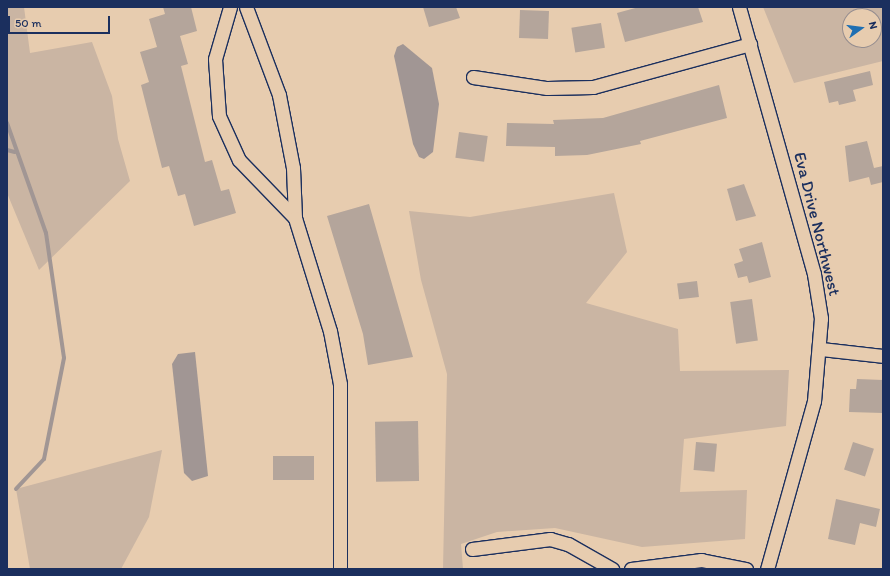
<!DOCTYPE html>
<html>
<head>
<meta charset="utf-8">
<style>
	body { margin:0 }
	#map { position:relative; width:890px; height:576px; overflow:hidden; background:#e7ccaf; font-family:Itim,sans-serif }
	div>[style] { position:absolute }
	.green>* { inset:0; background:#cab5a3 }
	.water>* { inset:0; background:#a19694 }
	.stream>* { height:4px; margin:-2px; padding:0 2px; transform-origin:2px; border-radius:2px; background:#a19694 }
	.building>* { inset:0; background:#b4a59b; transform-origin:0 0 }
	.roads { filter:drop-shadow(1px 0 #1b2f5e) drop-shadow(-1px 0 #1b2f5e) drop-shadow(0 1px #1b2f5e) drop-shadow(0 -1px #1b2f5e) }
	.minor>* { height:13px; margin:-6.5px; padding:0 6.5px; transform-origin:6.5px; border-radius:6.5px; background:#e7ccaf }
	span { translate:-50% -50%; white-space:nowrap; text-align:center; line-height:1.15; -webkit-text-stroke:3px #e7ccaf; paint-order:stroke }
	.street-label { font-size:17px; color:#1b2f5e }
	.frame { position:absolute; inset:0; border:8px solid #1b2f5e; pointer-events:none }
	.north { position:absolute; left:842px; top:8px; width:40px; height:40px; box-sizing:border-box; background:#e7ccaf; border:1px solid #958d8f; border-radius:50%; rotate:76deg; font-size:11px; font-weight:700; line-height:16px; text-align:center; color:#1b2f5e }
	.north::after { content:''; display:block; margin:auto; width:14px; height:18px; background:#1f6fb2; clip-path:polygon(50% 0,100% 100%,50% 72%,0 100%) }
	.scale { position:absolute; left:8px; top:16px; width:102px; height:18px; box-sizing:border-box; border:2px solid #1b2f5e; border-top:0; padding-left:5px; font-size:12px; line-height:14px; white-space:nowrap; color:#1b2f5e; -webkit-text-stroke:3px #e7ccaf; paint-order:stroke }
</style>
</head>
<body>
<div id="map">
	<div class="green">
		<div style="clip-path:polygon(7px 7px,24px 7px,30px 53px,92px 42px,112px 96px,118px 139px,130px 181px,39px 270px,7px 193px)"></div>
		<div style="clip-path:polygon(evenodd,763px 7px,883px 7px,883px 61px,794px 83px,763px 7px,850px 16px,874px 16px,874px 40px,850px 40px,850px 16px)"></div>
		<div style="clip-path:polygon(614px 193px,627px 252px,586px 303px,678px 329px,680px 371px,789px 370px,786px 426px,684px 439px,680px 492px,747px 490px,745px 539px,642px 547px,555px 528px,497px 532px,461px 544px,463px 569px,443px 569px,447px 374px,421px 280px,409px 211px,470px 217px)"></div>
		<div style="clip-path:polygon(162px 450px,149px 517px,121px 569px,30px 569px,16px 489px)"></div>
	</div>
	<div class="water">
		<div style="clip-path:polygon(403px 44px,432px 68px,439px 104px,433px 152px,424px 159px,419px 157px,413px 144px,394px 56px,397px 47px)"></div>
		<div style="clip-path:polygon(195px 352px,208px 476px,192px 481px,184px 473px,172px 364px,178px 354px)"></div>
	</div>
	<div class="stream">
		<div style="left:7px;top:123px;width:117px;rotate:70.5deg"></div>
		<div style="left:46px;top:233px;width:126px;rotate:81.8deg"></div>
		<div style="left:64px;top:358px;width:103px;rotate:101.2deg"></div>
		<div style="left:44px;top:459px;width:41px;rotate:133deg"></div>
		<div style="left:7px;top:150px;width:8px;rotate:14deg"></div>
	</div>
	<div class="building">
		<div style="clip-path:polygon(163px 7px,191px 7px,197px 31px,180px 36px,188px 64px,181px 66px,205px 162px,212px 160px,221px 191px,229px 189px,236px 213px,194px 226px,185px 194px,178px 196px,169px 166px,162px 168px,141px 85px,149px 82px,140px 52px,157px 47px,149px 19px,165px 14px)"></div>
		<div style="clip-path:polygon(423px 7px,456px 7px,460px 18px,429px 27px)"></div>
		<div style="clip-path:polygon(639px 7px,698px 7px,703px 22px,625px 42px,617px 13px)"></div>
		<div style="left:520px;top:10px;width:29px;height:28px;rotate:2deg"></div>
		<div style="left:601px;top:23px;width:25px;height:30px;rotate:81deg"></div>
		<div style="clip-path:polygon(870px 71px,873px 85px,853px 90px,856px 101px,839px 105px,838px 101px,829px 103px,824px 82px)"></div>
		<div style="clip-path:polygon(719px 85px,727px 118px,640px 141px,641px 144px,587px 155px,555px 156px,555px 147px,506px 146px,507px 123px,554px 124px,553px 120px,603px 118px)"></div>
		<div style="left:459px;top:132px;width:29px;height:26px;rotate:8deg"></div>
		<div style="clip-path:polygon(867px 141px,874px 168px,883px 166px,883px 182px,871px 185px,869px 177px,849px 182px,845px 146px)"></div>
		<div style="clip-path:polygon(744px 184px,756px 216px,736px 221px,727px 189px)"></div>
		<div style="clip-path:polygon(369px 204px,413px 357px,368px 365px,363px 334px,327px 216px)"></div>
		<div style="clip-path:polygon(762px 242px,771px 277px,749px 283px,747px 276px,738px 278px,734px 264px,743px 261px,739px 249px)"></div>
		<div style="left:697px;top:281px;width:16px;height:20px;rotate:83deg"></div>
		<div style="left:752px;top:299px;width:42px;height:22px;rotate:82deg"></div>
		<div style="clip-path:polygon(857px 379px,883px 380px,883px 413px,849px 412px,850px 389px,856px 389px)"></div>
		<div style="left:418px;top:421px;width:60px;height:43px;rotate:89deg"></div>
		<div style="left:696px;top:442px;width:21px;height:28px;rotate:5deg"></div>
		<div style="left:853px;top:442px;width:22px;height:29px;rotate:18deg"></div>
		<div style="left:273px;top:456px;width:41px;height:24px"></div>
		<div style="clip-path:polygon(836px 499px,880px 509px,876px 527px,860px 523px,855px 545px,828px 539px)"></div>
	</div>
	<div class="roads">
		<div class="minor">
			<div style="left:230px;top:7px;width:54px;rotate:106.1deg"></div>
			<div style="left:215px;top:59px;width:57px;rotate:86deg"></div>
			<div style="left:219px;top:116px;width:48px;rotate:65.6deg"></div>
			<div style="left:239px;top:160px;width:81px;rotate:46deg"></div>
			<div style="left:246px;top:7px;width:94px;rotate:69.4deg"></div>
			<div style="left:279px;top:95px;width:74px;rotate:79.1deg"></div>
			<div style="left:293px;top:168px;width:50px;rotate:87.7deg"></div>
			<div style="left:295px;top:218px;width:118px;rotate:72.8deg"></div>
			<div style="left:330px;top:331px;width:54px;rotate:79.3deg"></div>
			<div style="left:340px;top:384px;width:185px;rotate:90deg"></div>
			<div style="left:739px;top:7px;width:277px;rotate:74.3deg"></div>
			<div style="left:814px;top:274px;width:45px;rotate:81deg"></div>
			<div style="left:821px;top:318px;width:83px;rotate:94.8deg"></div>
			<div style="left:814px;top:401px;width:174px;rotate:105.6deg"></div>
			<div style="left:473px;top:77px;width:75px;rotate:8.5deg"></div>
			<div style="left:547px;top:88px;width:46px;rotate:-1.2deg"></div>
			<div style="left:593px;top:87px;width:163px;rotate:-15.3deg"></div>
			<div style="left:821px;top:349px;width:62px;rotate:6.4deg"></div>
			<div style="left:472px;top:549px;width:79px;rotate:-7.3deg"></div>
			<div style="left:550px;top:539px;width:19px;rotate:16deg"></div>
			<div style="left:568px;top:544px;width:51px;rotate:29.6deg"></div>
			<div style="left:631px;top:569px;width:71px;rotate:-7.3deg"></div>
			<div style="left:701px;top:560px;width:46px;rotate:11.3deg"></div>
		</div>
	</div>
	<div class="street-label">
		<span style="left:817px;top:224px;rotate:76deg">Eva Drive Northwest</span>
	</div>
	<div class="frame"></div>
	<div class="north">N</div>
	<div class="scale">50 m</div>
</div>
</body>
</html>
